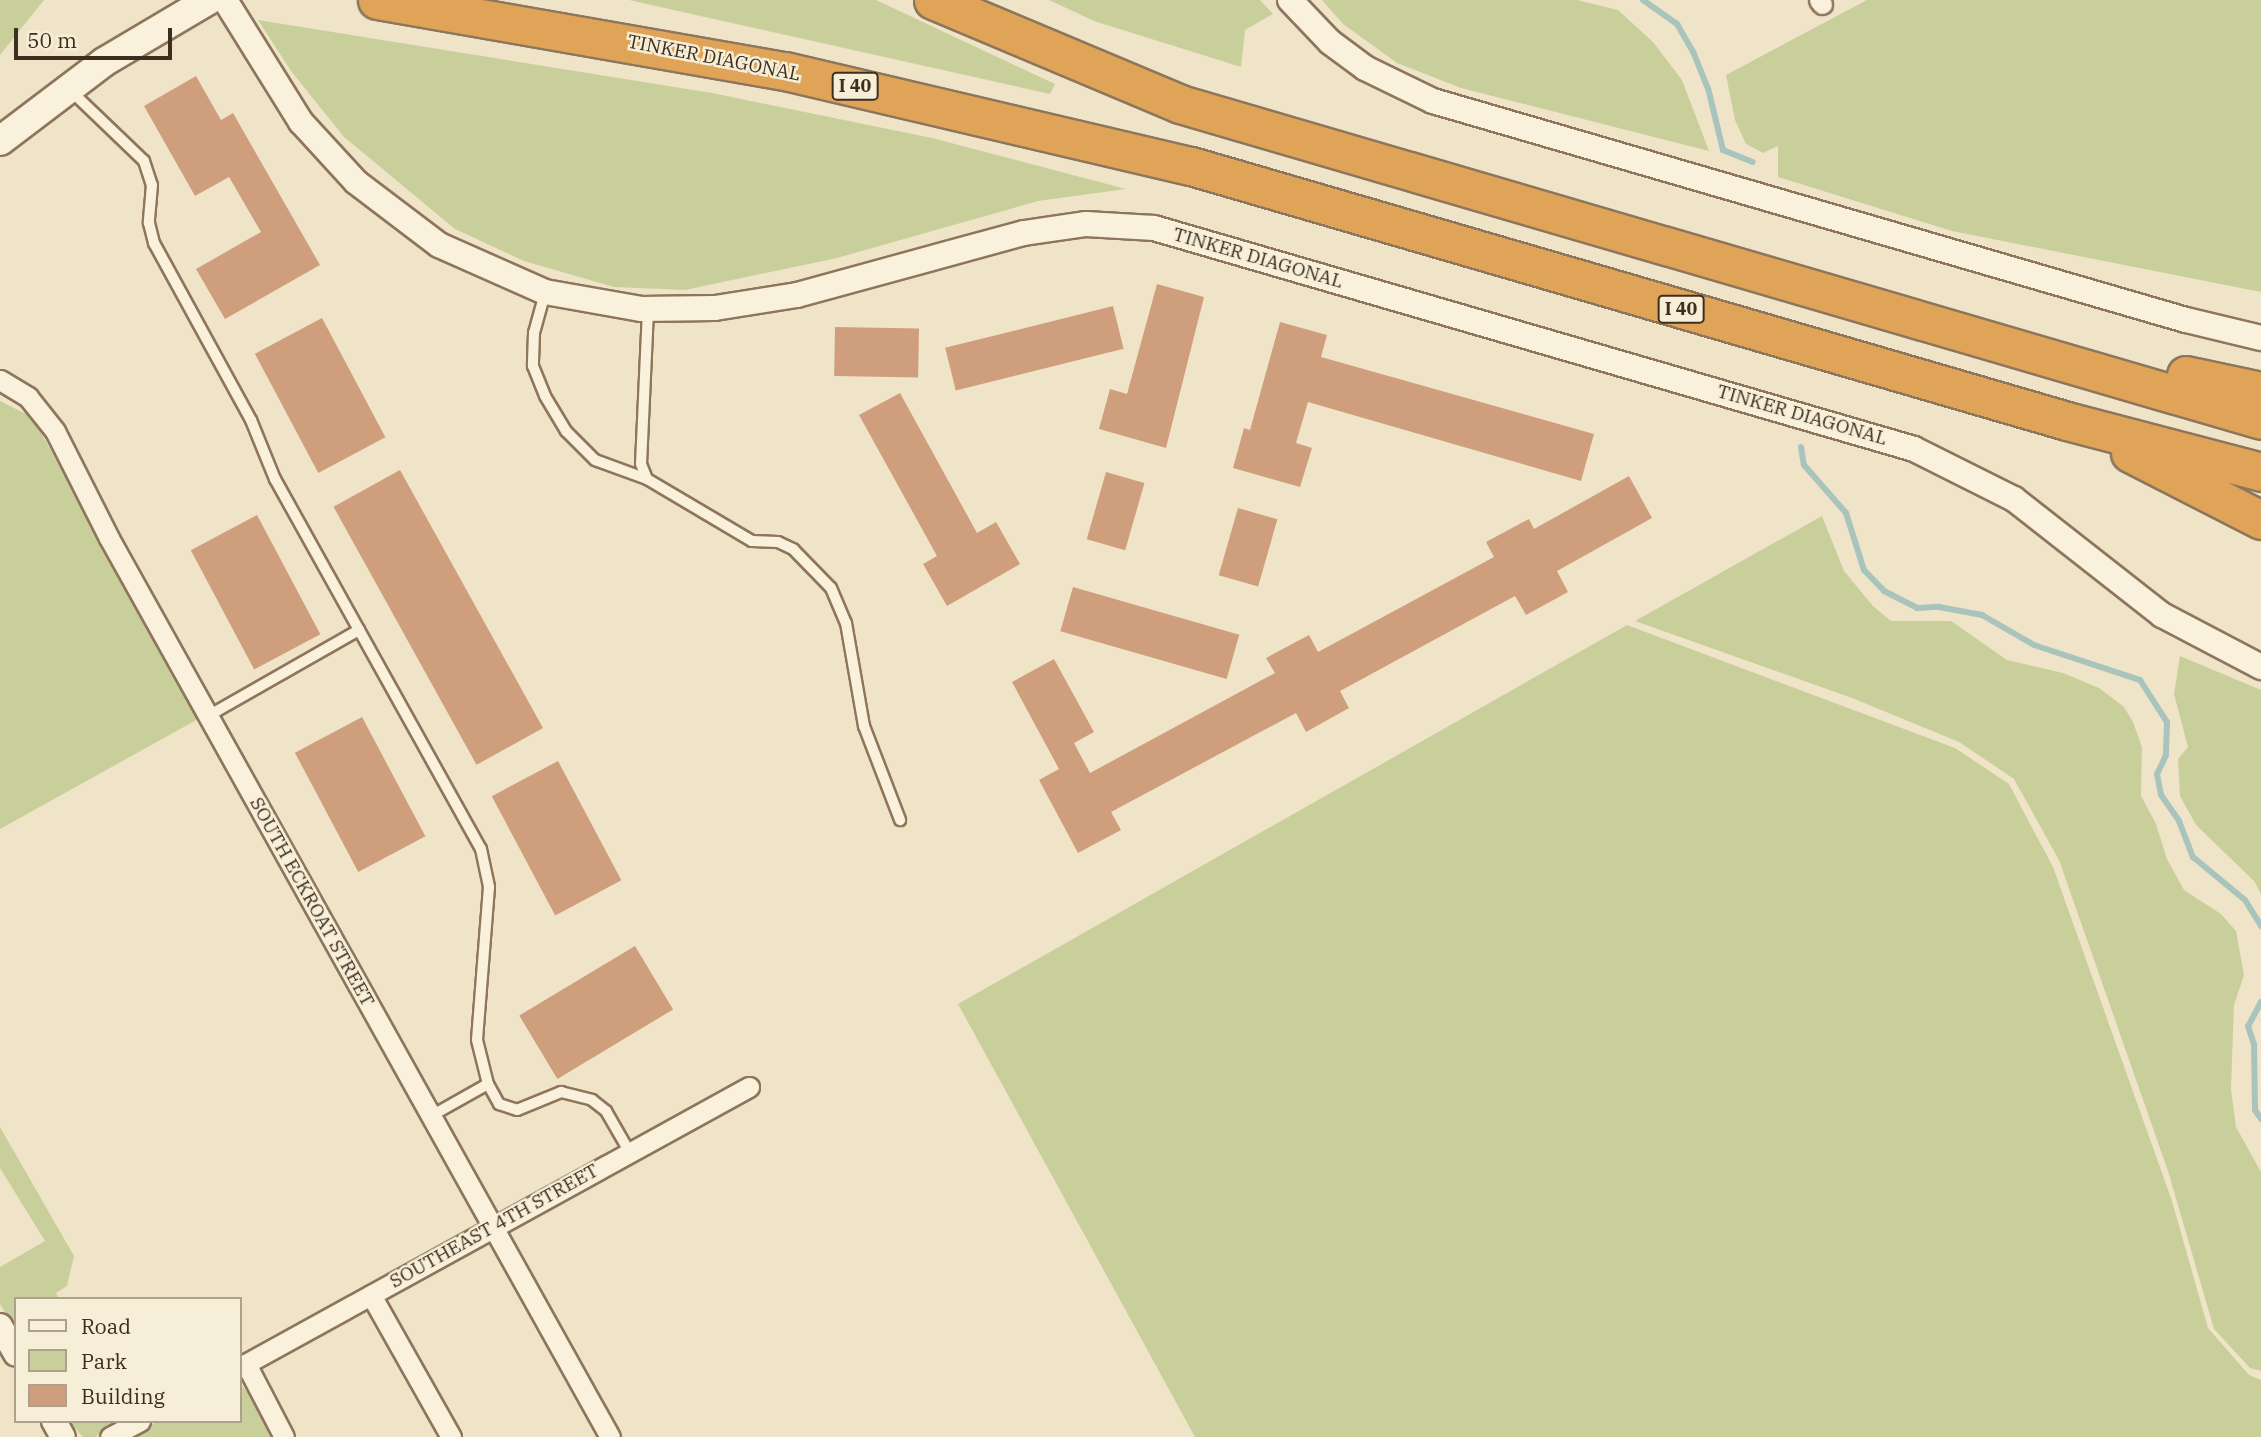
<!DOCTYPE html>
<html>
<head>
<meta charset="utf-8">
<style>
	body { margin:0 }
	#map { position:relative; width:2261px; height:1437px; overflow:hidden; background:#f0e4c8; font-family:"IBM Plex Serif",serif }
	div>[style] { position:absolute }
	.green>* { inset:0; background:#c9cf9b }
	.stream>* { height:6px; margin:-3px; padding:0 3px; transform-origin:3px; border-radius:3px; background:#a9c4bc }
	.building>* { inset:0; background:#cf9f7d; transform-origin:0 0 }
	.roads { filter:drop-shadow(2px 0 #8d765c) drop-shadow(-2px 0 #8d765c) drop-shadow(0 2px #8d765c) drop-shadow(0 -2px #8d765c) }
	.service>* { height:10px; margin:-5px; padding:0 5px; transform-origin:5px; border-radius:5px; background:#faf1dc }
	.minor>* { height:19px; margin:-9.5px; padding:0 9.5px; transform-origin:9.5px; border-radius:9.5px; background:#faf1dc }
	.tertiary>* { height:24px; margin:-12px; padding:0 12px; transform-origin:12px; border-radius:12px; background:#faf1dc }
	.secondary>* { height:28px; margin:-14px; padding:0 14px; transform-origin:14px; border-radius:14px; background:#faf1dc }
	.motorway>* { height:37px; margin:-18.5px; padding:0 18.5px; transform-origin:18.5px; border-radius:18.5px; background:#e0a458 }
	span { translate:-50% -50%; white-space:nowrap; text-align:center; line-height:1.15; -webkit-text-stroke:5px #f7eed8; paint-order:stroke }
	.shield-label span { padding:2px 5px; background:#f7eed8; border:2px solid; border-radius:5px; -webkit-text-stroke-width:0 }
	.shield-label { font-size:18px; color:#3d2e20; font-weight:700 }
	.street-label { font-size:19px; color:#3d2e20 }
	.legend { position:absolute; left:14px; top:1297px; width:228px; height:126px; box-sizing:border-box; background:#f7eed8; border:2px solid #ada18e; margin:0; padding:9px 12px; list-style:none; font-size:21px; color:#3d2e20 }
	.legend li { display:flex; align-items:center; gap:14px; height:35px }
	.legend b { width:35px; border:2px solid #ada18e }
	.scale { position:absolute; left:14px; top:28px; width:158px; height:32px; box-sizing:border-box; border:4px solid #3d2e20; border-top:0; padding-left:9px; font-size:21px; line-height:24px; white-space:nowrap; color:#3d2e20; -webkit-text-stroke:5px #f7eed8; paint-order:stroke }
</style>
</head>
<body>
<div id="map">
	<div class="green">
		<div style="clip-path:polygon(0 0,44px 0,0 55px)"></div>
		<div style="clip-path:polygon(629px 0,876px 0,1055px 84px,1050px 94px)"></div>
		<div style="clip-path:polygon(1049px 0,1260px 0,1273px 14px,1245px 30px,1241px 67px,1094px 21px)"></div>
		<div style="clip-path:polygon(1322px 0,1577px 0,1618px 10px,1653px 42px,1682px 80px,1709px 151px,1461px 88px,1397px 63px,1343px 24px)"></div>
		<div style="clip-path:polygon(1867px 0,2261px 0,2261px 292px,1952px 231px,1778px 177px,1778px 146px,1763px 153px,1746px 144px,1735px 120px,1726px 75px)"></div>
		<div style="clip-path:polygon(258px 20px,712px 93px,932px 138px,1126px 189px,1038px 201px,837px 258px,685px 290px,614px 287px,524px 261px,455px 229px,344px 137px,291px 71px)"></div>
		<div style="clip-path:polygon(0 401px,26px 414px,39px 429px,200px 718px,0 829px)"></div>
		<div style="clip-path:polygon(1822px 516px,1844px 571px,1873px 606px,1891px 621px,1951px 621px,2007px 660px,2063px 673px,2099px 688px,2124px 707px,2133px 722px,2142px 747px,2141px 796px,2156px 824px,2167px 859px,2184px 890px,2221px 914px,2236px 931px,2244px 975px,2234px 1005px,2231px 1089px,2236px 1127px,2261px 1172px,2261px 1371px,2250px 1368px,2214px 1329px,2168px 1171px,2059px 860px,2014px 779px,1959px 742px,1852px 698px,1635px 621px)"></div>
		<div style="clip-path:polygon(1627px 625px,1955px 748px,2009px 784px,2053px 867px,2172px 1201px,2208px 1328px,2249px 1375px,2261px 1380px,2261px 1437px,1195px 1437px,958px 1004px)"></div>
		<div style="clip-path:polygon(2180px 656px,2261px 690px,2261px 895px,2255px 882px,2196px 825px,2180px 796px,2178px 759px,2188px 747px,2174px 694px)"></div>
		<div style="clip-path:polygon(0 1127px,74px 1256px,67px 1286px,56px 1293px,59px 1299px,16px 1299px,16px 1331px,0 1304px,0 1267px,45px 1241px,0 1168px)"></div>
		<div style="clip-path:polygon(240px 1384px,255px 1400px,274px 1437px,139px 1437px,138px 1432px,158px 1421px,240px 1421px)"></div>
		<div style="clip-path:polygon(69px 1421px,117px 1421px,117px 1425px,95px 1437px,83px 1437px)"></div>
	</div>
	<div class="stream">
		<div style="left:1643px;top:0;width:42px;rotate:35.2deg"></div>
		<div style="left:1677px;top:24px;width:34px;rotate:60deg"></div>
		<div style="left:1694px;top:54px;width:37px;rotate:68deg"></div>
		<div style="left:1708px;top:88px;width:64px;rotate:76.4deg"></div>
		<div style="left:1723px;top:150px;width:32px;rotate:22deg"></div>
		<div style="left:1801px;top:447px;width:18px;rotate:81deg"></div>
		<div style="left:1804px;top:465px;width:64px;rotate:48.8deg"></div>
		<div style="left:1846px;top:513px;width:60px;rotate:72.5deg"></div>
		<div style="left:1864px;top:570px;width:29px;rotate:46deg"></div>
		<div style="left:1884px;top:591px;width:37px;rotate:27deg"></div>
		<div style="left:1917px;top:608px;width:22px;rotate:-3deg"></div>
		<div style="left:1939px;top:607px;width:44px;rotate:10.5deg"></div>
		<div style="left:1982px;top:615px;width:60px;rotate:30deg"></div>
		<div style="left:2034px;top:645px;width:112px;rotate:18.3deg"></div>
		<div style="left:2140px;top:680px;width:50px;rotate:57.3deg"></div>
		<div style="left:2167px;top:722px;width:33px;rotate:92deg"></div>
		<div style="left:2166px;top:755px;width:21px;rotate:115deg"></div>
		<div style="left:2157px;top:774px;width:21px;rotate:79deg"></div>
		<div style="left:2161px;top:795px;width:32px;rotate:55deg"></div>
		<div style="left:2179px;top:821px;width:39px;rotate:69deg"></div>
		<div style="left:2193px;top:857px;width:67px;rotate:39.6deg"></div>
		<div style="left:2245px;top:900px;width:31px;rotate:58deg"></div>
		<div style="left:2261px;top:1002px;width:27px;rotate:118deg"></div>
		<div style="left:2248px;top:1026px;width:20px;rotate:72deg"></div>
		<div style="left:2254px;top:1045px;width:65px;rotate:89.1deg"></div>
		<div style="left:2255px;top:1110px;width:11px;rotate:56deg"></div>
	</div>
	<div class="building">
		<div style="clip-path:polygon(196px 76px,221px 120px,233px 113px,320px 265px,225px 319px,196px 269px,261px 232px,229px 177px,195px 196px,144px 106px)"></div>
		<div style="clip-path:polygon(1157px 284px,1204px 297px,1166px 448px,1099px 429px,1110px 389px,1127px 394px)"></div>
		<div style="left:1113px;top:306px;width:44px;height:173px;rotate:76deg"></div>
		<div style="left:322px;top:318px;width:135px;height:76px;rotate:62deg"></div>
		<div style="clip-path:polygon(1280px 322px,1327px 335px,1321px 357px,1594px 434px,1581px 481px,1308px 402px,1296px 443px,1312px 448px,1300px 487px,1233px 468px,1244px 428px,1250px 430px)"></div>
		<div style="left:835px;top:327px;width:84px;height:49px;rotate:1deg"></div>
		<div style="clip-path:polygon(900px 393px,977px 533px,996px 522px,1020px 564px,947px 606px,923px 564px,937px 556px,859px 415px)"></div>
		<div style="left:400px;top:470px;width:295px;height:76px;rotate:61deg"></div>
		<div style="left:1106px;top:472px;width:40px;height:70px;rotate:16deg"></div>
		<div style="clip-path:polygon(1629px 476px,1652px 518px,1557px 571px,1568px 592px,1526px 615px,1515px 596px,1340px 691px,1349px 708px,1306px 732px,1296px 713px,1111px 812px,1121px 830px,1078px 853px,1039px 780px,1059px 769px,1012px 682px,1054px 659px,1094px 732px,1074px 743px,1090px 773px,1275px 673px,1266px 658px,1309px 635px,1318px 652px,1494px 557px,1486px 542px,1529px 519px,1534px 529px)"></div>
		<div style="left:1238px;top:508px;width:41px;height:70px;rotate:16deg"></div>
		<div style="left:257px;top:515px;width:135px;height:75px;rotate:62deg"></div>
		<div style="left:1073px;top:587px;width:173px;height:46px;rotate:16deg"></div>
		<div style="left:362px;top:717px;width:135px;height:76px;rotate:62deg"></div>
		<div style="left:558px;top:761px;width:135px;height:75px;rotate:62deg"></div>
		<div style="left:635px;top:946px;width:74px;height:135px;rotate:59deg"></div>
	</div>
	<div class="roads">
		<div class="service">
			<div style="left:71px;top:91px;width:101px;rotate:43.8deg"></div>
			<div style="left:144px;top:161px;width:25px;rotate:72deg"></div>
			<div style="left:152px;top:185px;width:38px;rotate:95deg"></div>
			<div style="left:149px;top:223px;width:21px;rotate:76deg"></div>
			<div style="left:154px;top:243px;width:202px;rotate:61.3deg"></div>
			<div style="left:251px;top:420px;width:64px;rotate:67.9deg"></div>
			<div style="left:275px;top:479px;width:423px;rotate:60.9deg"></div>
			<div style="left:481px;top:849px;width:39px;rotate:78deg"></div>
			<div style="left:489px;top:887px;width:153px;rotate:94.5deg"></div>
			<div style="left:477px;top:1040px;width:45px;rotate:76deg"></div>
			<div style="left:488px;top:1084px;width:23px;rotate:61deg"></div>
			<div style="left:499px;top:1104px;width:19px;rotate:18deg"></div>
			<div style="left:517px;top:1110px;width:48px;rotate:-22.2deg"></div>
			<div style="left:561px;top:1092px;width:32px;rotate:14deg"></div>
			<div style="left:592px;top:1100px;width:18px;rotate:38deg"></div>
			<div style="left:606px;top:1111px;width:46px;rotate:60.1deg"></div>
			<div style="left:545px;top:293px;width:41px;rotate:105.4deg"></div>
			<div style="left:534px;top:333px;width:33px;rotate:92deg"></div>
			<div style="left:533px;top:366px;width:32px;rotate:68deg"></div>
			<div style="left:545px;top:396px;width:41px;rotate:59deg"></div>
			<div style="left:566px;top:431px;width:41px;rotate:45deg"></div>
			<div style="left:595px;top:460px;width:55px;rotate:20.1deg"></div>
			<div style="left:648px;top:310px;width:154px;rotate:92.6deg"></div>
			<div style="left:641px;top:464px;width:16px;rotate:68deg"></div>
			<div style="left:647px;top:479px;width:122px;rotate:30.6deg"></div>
			<div style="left:752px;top:541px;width:26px;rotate:2deg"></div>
			<div style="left:778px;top:542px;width:17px;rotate:25deg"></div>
			<div style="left:793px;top:549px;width:54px;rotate:45.7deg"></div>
			<div style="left:831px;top:588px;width:38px;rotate:67deg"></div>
			<div style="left:846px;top:623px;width:105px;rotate:80.1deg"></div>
			<div style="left:864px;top:726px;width:101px;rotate:69deg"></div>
			<div style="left:208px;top:716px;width:174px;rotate:-29.7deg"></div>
			<div style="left:431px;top:1116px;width:65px;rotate:-29.3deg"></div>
		</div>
		<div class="minor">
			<div style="left:1819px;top:0;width:5px;rotate:53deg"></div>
			<div style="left:0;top:380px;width:33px;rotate:31deg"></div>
			<div style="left:28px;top:397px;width:43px;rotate:51.5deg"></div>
			<div style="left:55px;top:431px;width:120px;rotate:63.2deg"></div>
			<div style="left:109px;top:538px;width:1029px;rotate:60.87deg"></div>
			<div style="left:371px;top:1295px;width:163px;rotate:60.6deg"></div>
			<div style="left:246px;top:1364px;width:82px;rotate:62.5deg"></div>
			<div style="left:240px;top:1367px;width:581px;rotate:-28.82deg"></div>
			<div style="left:110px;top:1437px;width:34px;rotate:-28deg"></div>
		</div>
		<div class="tertiary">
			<div style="left:225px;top:0;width:144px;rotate:58.1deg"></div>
			<div style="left:301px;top:122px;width:81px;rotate:47.5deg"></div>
			<div style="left:356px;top:182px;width:104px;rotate:37.2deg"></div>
			<div style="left:439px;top:245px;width:116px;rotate:23.9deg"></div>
			<div style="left:545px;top:292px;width:97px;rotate:10deg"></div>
			<div style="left:641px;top:309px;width:74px;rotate:-0.8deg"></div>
			<div style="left:715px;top:308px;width:83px;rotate:-9deg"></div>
			<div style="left:797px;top:295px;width:235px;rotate:-15.3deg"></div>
			<div style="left:1024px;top:233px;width:63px;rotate:-8.3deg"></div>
			<div style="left:1086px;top:224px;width:68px;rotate:3.4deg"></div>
			<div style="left:1154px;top:228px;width:791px;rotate:16.21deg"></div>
			<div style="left:1914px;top:449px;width:112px;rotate:26.6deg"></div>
			<div style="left:2014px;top:499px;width:188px;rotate:38.1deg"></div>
			<div style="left:2162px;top:615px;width:112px;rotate:27.7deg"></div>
			<div style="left:1290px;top:0;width:58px;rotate:46.4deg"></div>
			<div style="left:1330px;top:42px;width:44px;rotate:36.6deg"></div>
			<div style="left:1365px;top:68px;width:76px;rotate:25.9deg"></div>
			<div style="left:1433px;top:101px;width:784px;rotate:16.22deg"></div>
			<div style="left:2186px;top:320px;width:77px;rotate:13.5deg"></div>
			<div style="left:0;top:1326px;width:32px;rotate:60deg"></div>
			<div style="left:54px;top:1421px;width:18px;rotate:61deg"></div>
		</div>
		<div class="secondary">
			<div style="left:0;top:141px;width:131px;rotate:-37.2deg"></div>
			<div style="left:104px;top:62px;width:122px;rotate:-30.6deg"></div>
		</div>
		<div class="motorway">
			<div style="left:377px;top:0;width:414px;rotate:9.9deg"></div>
			<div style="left:785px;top:71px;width:417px;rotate:13.2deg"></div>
			<div style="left:1191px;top:166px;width:912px;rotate:16.23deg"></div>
			<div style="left:2067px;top:421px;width:201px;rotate:14.7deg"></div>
			<div style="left:933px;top:0;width:268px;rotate:22.8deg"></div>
			<div style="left:1180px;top:104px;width:1126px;rotate:16.29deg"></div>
			<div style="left:2186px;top:375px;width:77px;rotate:12deg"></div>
			<div style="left:2130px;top:453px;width:147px;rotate:27.1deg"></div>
		</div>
	</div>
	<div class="shield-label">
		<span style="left:855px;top:86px">I 40</span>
		<span style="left:1681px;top:309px">I 40</span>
	</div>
	<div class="street-label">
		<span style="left:714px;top:58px;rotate:11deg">TINKER DIAGONAL</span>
		<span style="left:1258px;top:258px;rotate:16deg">TINKER DIAGONAL</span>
		<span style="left:1802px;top:415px;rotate:16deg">TINKER DIAGONAL</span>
		<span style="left:312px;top:902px;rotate:61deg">SOUTH ECKROAT STREET</span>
		<span style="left:494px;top:1226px;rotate:-29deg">SOUTHEAST 4TH STREET</span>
	</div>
	<ul class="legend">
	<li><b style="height:9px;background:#faf1dc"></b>Road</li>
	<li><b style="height:19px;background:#c9cf9b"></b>Park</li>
	<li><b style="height:19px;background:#cf9f7d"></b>Building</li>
	</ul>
	<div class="scale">50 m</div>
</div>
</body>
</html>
